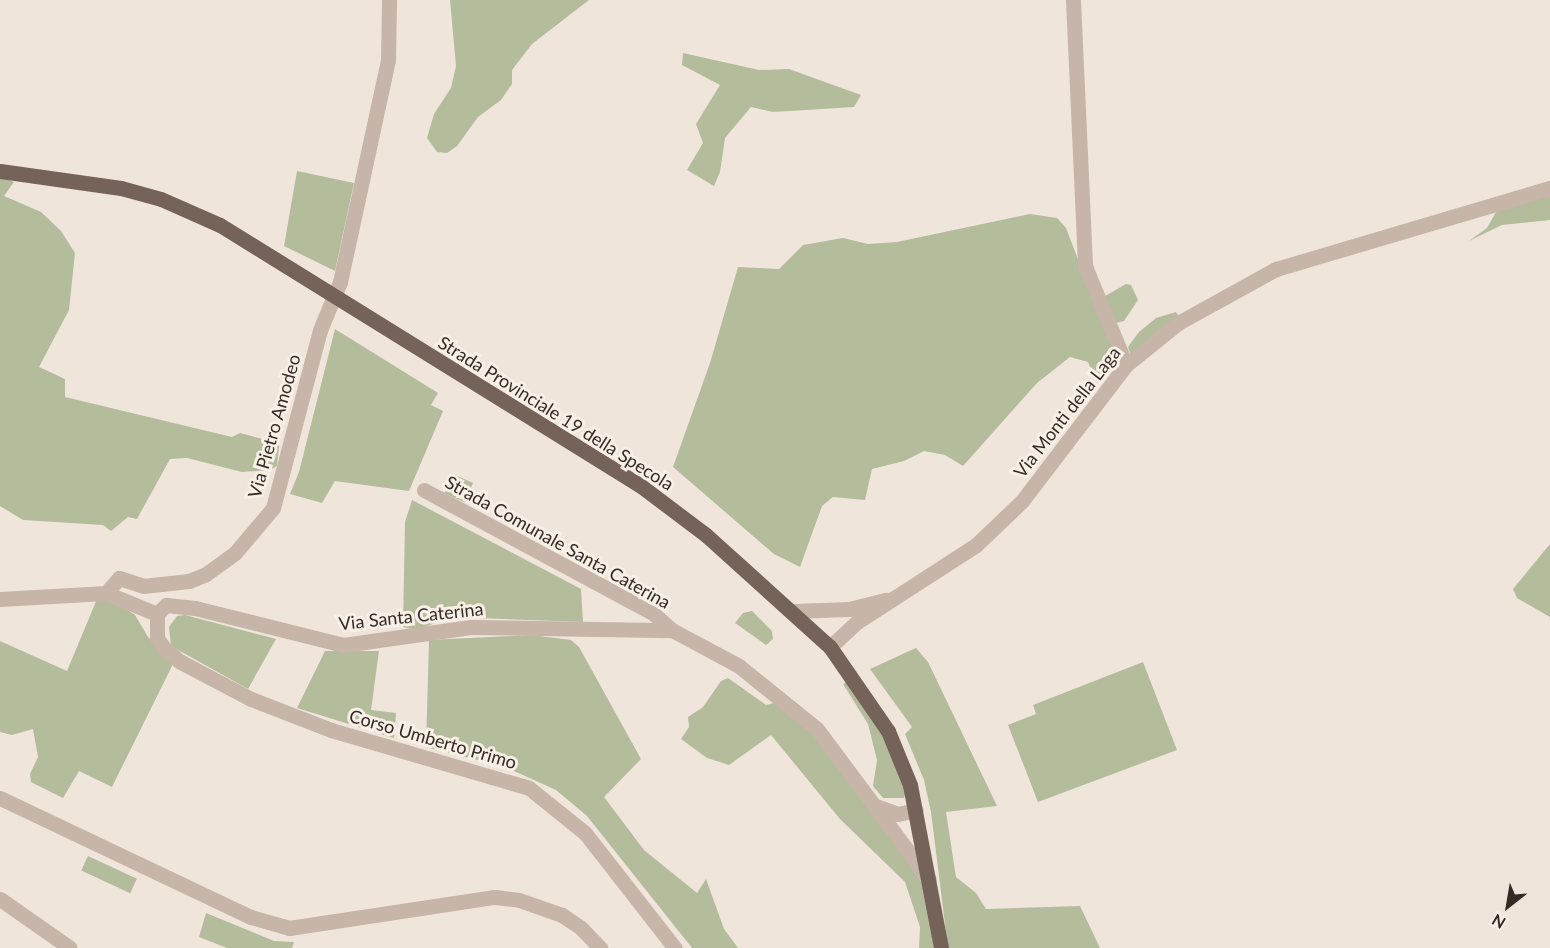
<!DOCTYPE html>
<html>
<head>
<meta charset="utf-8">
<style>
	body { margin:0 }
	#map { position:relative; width:1550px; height:948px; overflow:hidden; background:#efe5db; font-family:Lato,sans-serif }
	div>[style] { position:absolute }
	.green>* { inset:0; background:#b3bd9c; transform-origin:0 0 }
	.minor>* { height:15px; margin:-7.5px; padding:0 7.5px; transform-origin:7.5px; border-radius:7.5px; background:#c6b5a8 }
	.major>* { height:15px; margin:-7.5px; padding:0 7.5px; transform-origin:7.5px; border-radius:7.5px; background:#756259 }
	span { translate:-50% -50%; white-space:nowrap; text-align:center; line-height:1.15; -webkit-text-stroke:6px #f8efe6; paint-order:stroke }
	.street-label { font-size:18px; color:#342b27 }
	.north { position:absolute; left:1478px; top:876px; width:60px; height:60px; -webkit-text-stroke:4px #f8efe6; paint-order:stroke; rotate:211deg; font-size:16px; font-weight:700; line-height:24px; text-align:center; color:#342b27 }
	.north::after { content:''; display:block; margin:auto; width:21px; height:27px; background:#342b27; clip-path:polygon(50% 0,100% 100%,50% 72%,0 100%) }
</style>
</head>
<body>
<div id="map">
	<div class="green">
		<div style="clip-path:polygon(450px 0,589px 0,532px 44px,512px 70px,512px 84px,501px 100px,478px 117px,457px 146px,447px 153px,437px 152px,427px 138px,434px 114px,451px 88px,456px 66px)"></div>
		<div style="clip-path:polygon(683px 53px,759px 70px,789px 69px,861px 95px,854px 107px,773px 112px,751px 107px,725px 138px,720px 172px,714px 186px,687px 170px,703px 143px,696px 124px,720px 85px,682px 65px)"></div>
		<div style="clip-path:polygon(297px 171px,354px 183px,335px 271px,284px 246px)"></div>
		<div style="clip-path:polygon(0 176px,14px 182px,4px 196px,41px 212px,61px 231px,75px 253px,69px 310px,39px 367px,65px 379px,65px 397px,232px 437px,240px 433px,274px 442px,279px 446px,277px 466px,270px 470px,242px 472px,187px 458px,170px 459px,137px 519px,128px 517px,111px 531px,103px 525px,23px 520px,0 506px)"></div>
		<div style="clip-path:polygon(1550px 193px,1550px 220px,1502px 225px,1469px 241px,1487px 228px,1496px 212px)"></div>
		<div style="clip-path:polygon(1030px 214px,1057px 218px,1066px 228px,1116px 358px,1097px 383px,1088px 362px,1070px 357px,1037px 383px,963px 466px,945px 455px,924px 451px,904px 461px,872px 469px,865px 500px,833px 497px,822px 506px,800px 567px,774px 554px,673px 467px,710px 363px,738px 267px,779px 269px,803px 245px,843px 238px,868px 244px,897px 242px)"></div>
		<div style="clip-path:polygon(1126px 284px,1131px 285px,1138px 300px,1124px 321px,1111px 324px,1100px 299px)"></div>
		<div style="clip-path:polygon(1176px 312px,1179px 317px,1131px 356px,1128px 347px,1139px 332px,1156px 318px)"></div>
		<div style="clip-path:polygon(335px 329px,438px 393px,431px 405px,443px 411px,409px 491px,335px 481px,322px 503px,290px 494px,299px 472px)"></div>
		<div style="left:453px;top:474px;width:22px;height:21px;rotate:24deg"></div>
		<div style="clip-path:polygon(412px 500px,581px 589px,583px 622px,449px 617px,418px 630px,403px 627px,405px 522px)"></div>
		<div style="clip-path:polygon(1550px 544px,1550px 617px,1517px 598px,1513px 589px)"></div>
		<div style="clip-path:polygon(97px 599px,115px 602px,135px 615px,148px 637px,174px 662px,112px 787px,79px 771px,63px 798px,31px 782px,30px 774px,38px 757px,33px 729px,12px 735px,0 732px,0 641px,67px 671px)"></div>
		<div style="clip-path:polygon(752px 611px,772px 631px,773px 639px,766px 645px,735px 623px,743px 613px)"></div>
		<div style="clip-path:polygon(185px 615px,276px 639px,248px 689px,171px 646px,169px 627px,177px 616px)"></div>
		<div style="clip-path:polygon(531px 635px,571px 640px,579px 647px,641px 759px,604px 797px,644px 850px,697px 893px,706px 879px,724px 929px,738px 948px,692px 948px,587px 816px,556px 790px,505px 767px,426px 747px,429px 640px)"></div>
		<div style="clip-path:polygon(916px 648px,928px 662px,997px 806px,946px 812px,956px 877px,976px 893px,986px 909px,1080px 906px,1100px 948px,948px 948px,931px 812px,924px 780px,905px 734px,912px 727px,870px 669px)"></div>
		<div style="clip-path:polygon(325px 651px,379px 651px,371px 710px,396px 713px,394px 738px,297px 708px)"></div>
		<div style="clip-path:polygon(1143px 662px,1177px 750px,1038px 802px,1008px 725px,1036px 714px,1033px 705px)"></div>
		<div style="clip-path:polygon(728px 678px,766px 705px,774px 703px,792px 713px,829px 751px,923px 884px,934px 948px,919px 948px,920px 927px,905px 882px,840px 819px,771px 735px,729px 765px,707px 758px,681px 739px,689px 727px,688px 717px,703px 707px,721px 681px)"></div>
		<div style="clip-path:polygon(849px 681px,872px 713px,907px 789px,904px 798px,883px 798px,873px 786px,877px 760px,868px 724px,843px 684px)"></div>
		<div style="left:88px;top:856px;width:54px;height:16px;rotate:25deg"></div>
		<div style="clip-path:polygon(206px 913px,274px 941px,294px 942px,292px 948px,227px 948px,199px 937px)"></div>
	</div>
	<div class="minor">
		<div style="left:1073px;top:0;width:266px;rotate:87.4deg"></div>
		<div style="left:1085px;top:266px;width:107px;rotate:67.5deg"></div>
		<div style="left:424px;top:490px;width:261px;rotate:28.3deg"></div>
		<div style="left:654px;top:614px;width:24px;rotate:42deg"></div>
		<div style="left:106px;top:593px;width:20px;rotate:-49deg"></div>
		<div style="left:119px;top:578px;width:25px;rotate:18deg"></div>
		<div style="left:143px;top:586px;width:46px;rotate:-6.2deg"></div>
		<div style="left:189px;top:581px;width:18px;rotate:-22deg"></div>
		<div style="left:206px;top:574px;width:36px;rotate:-36deg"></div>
		<div style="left:235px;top:553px;width:59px;rotate:-49.8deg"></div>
		<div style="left:273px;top:508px;width:184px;rotate:-75.2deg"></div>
		<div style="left:320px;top:330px;width:52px;rotate:-67.4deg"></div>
		<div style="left:340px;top:282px;width:227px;rotate:-77.8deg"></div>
		<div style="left:388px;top:60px;width:60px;rotate:-89deg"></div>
		<div style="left:0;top:599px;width:106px;rotate:-3.2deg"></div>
		<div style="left:106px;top:593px;width:55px;rotate:22.4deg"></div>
		<div style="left:793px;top:611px;width:56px;rotate:-2deg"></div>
		<div style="left:849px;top:609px;width:38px;rotate:-14deg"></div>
		<div style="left:157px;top:614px;width:13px;rotate:-45deg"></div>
		<div style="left:166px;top:605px;width:29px;rotate:6deg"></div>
		<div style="left:195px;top:608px;width:153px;rotate:14deg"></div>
		<div style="left:343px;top:645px;width:129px;rotate:-8deg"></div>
		<div style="left:471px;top:627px;width:201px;rotate:0.9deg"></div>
		<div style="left:672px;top:630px;width:76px;rotate:28.2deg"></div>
		<div style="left:739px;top:666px;width:100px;rotate:38.9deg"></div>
		<div style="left:817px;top:729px;width:187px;rotate:53.3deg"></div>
		<div style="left:157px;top:614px;width:24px;rotate:90deg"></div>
		<div style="left:157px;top:638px;width:11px;rotate:56deg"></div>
		<div style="left:163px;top:647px;width:21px;rotate:41deg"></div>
		<div style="left:179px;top:661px;width:81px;rotate:27.8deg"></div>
		<div style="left:251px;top:699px;width:86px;rotate:21.2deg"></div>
		<div style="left:331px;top:730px;width:206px;rotate:16.3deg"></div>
		<div style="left:529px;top:788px;width:72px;rotate:38.8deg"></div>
		<div style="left:585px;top:833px;width:146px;rotate:52deg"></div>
		<div style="left:830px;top:647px;width:37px;rotate:-43deg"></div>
		<div style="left:857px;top:622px;width:142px;rotate:-32.9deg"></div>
		<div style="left:976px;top:545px;width:64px;rotate:-43.7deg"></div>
		<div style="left:1022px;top:501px;width:171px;rotate:-52.6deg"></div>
		<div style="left:1126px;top:365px;width:67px;rotate:-38.9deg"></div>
		<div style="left:1178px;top:323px;width:112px;rotate:-28.9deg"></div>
		<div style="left:1276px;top:269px;width:286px;rotate:-16.5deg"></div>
		<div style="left:0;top:798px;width:278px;rotate:25.4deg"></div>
		<div style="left:251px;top:917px;width:40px;rotate:16deg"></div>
		<div style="left:289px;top:928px;width:208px;rotate:-8.6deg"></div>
		<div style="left:495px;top:897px;width:24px;rotate:7deg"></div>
		<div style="left:519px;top:900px;width:46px;rotate:19.2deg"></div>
		<div style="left:562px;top:915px;width:23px;rotate:34deg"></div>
		<div style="left:581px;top:928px;width:28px;rotate:46deg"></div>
		<div style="left:876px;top:806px;width:23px;rotate:20deg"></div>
		<div style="left:898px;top:814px;width:18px;rotate:-13deg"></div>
		<div style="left:0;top:899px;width:85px;rotate:35deg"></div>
	</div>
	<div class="major">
		<div style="left:0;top:171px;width:122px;rotate:8deg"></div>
		<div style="left:121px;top:188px;width:41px;rotate:15.4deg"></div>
		<div style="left:161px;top:199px;width:64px;rotate:23.8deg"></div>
		<div style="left:220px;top:225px;width:495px;rotate:31.8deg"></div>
		<div style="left:641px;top:486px;width:81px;rotate:37deg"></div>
		<div style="left:706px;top:535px;width:167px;rotate:42.1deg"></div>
		<div style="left:830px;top:647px;width:102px;rotate:55.4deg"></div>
		<div style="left:888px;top:731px;width:58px;rotate:67.8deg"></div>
		<div style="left:910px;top:785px;width:166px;rotate:79.2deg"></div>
	</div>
	<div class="street-label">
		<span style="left:1067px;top:412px;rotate:-52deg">Via Monti della Laga</span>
		<span style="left:556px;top:413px;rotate:32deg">Strada Provinciale 19 della Specola</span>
		<span style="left:274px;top:426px;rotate:-74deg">Via Pietro Amodeo</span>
		<span style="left:558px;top:542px;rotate:29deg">Strada Comunale Santa Caterina</span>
		<span style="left:411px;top:616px;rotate:-6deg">Via Santa Caterina</span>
		<span style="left:433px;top:739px;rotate:16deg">Corso Umberto Primo</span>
	</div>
	<div class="north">N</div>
</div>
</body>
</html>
